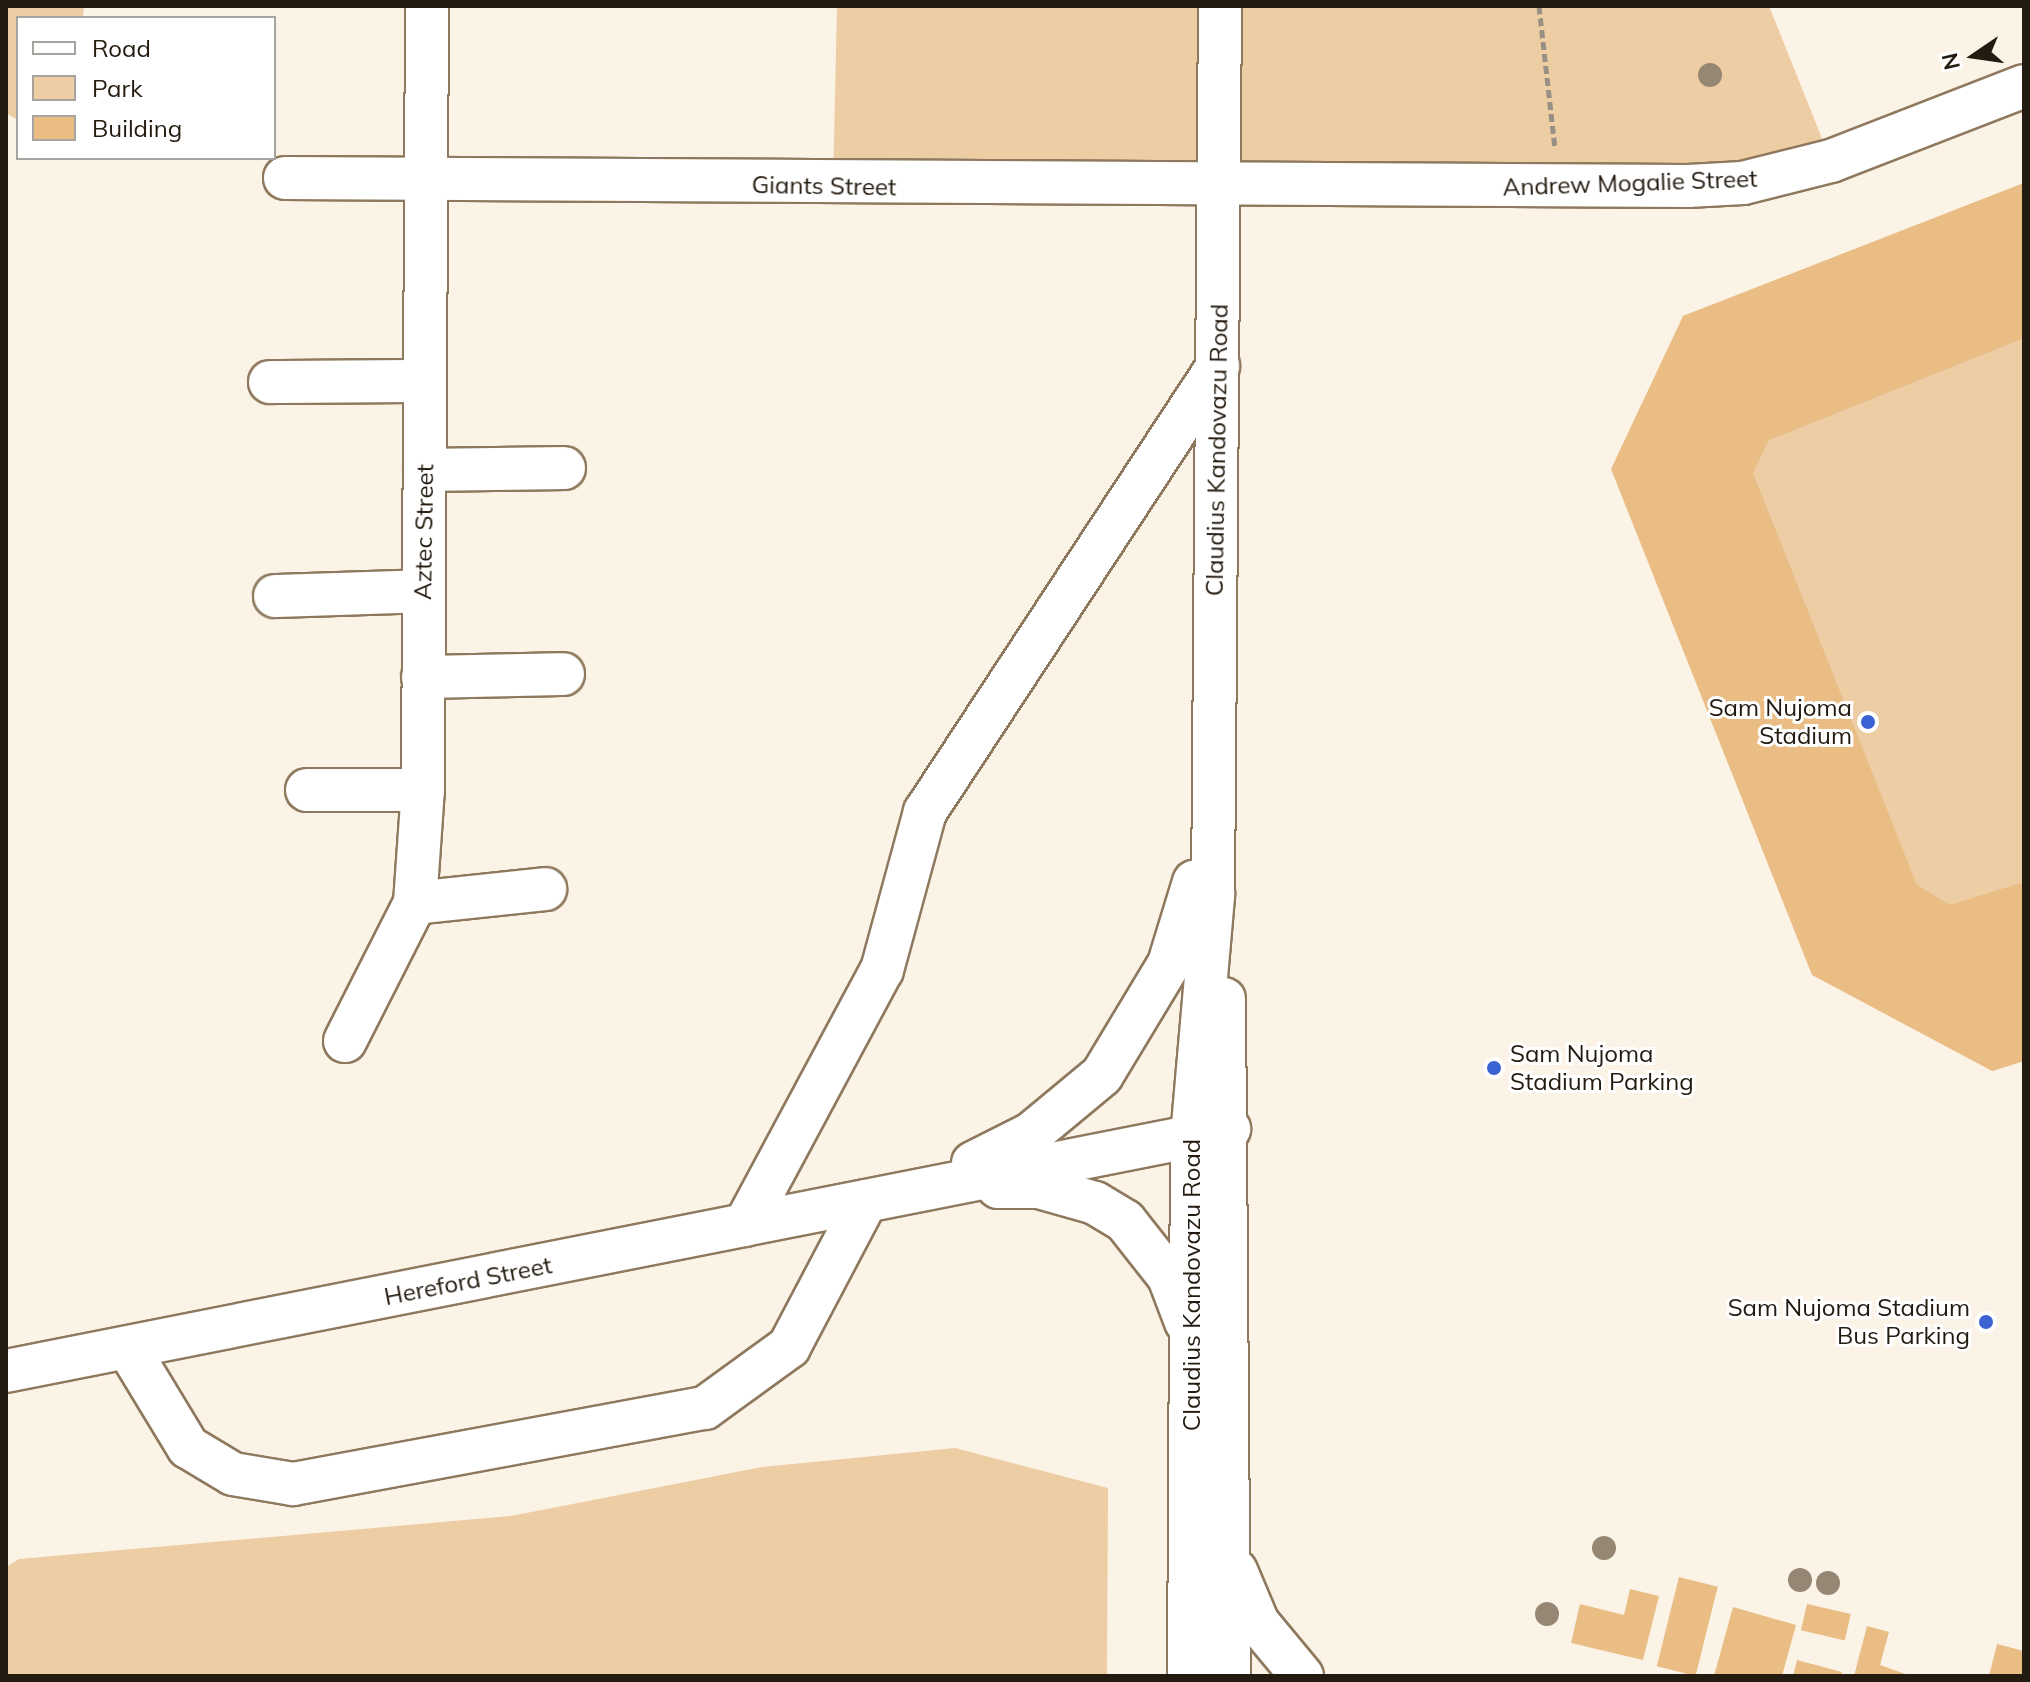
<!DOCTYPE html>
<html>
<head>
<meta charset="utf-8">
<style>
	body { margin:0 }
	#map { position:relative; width:2030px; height:1682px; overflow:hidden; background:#fcf3e7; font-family:Mulish,sans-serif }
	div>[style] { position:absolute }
	.green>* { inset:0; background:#edcda4 }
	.building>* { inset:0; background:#e9bd84; transform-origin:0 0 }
	.path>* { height:5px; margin-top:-2.5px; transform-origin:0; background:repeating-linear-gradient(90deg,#999084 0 8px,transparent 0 12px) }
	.roads { filter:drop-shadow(2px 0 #8f795e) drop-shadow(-2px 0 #8f795e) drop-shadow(0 2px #8f795e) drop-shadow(0 -2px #8f795e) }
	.minor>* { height:42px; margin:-21px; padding:0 21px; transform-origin:21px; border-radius:21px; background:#fff }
	.trees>* { width:24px; height:24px; margin:-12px; border-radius:50%; background:#958773 }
	.dots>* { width:22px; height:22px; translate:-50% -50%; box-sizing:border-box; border:4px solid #fff; border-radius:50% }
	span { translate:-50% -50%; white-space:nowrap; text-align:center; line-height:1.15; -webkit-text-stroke:6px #fff; paint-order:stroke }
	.street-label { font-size:24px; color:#241b10 }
	.poi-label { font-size:24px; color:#241b10 }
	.right { translate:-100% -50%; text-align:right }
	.left { translate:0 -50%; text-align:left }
	.frame { position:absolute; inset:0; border:8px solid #241b10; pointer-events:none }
	.legend { position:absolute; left:16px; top:16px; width:260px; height:144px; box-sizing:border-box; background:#fff; border:2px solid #a7a49f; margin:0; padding:10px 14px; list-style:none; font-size:24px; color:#241b10 }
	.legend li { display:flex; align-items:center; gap:16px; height:40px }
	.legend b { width:40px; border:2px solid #a7a49f }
	.north { position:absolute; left:1934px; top:16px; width:80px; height:80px; -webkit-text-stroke:6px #fff; paint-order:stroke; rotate:257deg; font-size:22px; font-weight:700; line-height:32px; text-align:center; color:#241b10 }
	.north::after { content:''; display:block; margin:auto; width:28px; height:36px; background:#241b10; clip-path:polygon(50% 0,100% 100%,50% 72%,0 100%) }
</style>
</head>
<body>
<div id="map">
	<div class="green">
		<div style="clip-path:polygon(6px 6px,84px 6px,83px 18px,18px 18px,18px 120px,6px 113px)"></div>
		<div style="clip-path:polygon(837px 6px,1769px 6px,1831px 161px,1743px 183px,833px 187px)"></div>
		<div style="clip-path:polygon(2024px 183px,2024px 1061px,1992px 1071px,1683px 316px)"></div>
		<div style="clip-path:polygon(955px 1448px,1108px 1488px,1107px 1676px,6px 1676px,6px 1567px,19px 1559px,511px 1516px,762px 1467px)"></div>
	</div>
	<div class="building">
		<div style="clip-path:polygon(2024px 183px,2024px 338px,1769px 440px,1753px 473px,1917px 885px,1950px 905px,2024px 882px,2024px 1061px,1992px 1071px,1812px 975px,1611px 469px,1683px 316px)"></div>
		<div style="left:1679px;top:1577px;width:40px;height:92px;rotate:14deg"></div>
		<div style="clip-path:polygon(1630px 1589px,1659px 1596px,1643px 1660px,1571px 1643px,1580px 1604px,1624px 1615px)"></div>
		<div style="left:1807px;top:1604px;width:45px;height:27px;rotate:13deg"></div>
		<div style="clip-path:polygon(1733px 1607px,1796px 1625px,1782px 1676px,1714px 1676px)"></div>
		<div style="clip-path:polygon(1867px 1626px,1889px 1632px,1880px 1665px,1911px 1676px,1854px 1676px)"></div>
		<div style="clip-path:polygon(1997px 1644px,2024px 1651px,2024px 1676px,1989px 1676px)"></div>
		<div style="clip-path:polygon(1797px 1660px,1842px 1672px,1841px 1676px,1793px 1676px)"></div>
	</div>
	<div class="path">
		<div style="left:1539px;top:6px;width:143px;rotate:83.6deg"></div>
	</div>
	<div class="roads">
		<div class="minor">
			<div style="left:285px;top:178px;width:1403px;rotate:0.33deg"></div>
			<div style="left:1688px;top:186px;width:55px;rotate:-3.1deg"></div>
			<div style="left:1743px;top:183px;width:91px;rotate:-14deg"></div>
			<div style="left:1831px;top:161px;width:207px;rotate:-21.2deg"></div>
			<div style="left:270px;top:382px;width:153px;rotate:-0.4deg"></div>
			<div style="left:425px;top:470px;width:139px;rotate:-0.8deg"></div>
			<div style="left:275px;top:596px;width:148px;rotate:-1.9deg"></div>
			<div style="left:423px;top:677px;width:140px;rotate:-1.2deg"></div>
			<div style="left:307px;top:790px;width:116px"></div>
			<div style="left:415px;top:903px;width:131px;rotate:-6.1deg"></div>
			<div style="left:1224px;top:999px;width:677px;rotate:89.58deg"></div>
			<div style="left:345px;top:1041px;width:155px;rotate:-63.1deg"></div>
			<div style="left:415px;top:903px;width:113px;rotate:-86deg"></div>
			<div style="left:423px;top:790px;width:784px;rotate:-89.71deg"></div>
			<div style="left:973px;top:1163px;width:65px;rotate:-26.6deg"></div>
			<div style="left:1031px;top:1134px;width:92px;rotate:-39.7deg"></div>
			<div style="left:1102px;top:1075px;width:130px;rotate:-58.9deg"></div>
			<div style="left:1169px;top:964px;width:86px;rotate:-73deg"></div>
			<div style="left:998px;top:1187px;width:41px"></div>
			<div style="left:1039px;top:1187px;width:58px;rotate:15.9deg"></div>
			<div style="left:1095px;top:1203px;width:35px;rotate:31deg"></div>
			<div style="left:1125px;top:1221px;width:71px;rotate:51.8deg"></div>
			<div style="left:1169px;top:1277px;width:48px;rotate:69.3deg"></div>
			<div style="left:745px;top:1225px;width:289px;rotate:-61.8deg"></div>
			<div style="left:882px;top:970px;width:164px;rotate:-74.8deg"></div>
			<div style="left:925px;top:812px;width:534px;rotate:-56.7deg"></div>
			<div style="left:128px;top:1348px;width:116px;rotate:58.8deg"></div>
			<div style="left:188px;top:1447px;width:52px;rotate:31deg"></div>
			<div style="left:233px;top:1474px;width:61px;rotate:9.5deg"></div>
			<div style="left:293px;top:1484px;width:419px;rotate:-10.5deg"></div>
			<div style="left:705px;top:1408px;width:104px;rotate:-36deg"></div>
			<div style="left:789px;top:1347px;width:165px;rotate:-62.2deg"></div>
			<div style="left:6px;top:1371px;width:1247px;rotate:-11.19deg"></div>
			<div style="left:1236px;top:1571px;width:56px;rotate:67.1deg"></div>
			<div style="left:1258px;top:1623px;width:69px;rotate:50.3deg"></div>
			<div style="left:1189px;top:1676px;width:539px;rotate:-89.68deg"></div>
			<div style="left:1192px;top:1137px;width:243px;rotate:-85deg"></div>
			<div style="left:1213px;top:895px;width:889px;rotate:-89.55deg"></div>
		</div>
	</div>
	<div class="trees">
		<div style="left:1710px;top:75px"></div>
		<div style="left:1604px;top:1548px"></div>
		<div style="left:1800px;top:1580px"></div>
		<div style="left:1828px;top:1583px"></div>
		<div style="left:1547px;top:1614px"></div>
	</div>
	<div class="dots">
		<div style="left:1868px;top:722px;background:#3b62d3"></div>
		<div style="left:1494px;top:1068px;background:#3b62d3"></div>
		<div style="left:1986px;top:1322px;background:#3b62d3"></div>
	</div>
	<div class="street-label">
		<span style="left:1630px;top:183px;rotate:-2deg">Andrew Mogalie Street</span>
		<span style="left:824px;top:186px;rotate:1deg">Giants Street</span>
		<span style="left:1217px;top:450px;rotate:-89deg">Claudius Kandovazu Road</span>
		<span style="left:424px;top:532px;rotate:-89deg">Aztec Street</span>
		<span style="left:468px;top:1281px;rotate:-11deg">Hereford Street</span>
		<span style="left:1192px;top:1285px;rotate:-90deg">Claudius Kandovazu Road</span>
	</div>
	<div class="poi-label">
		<span class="right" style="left:1852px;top:722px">Sam Nujoma<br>Stadium</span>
		<span class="left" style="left:1510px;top:1068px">Sam Nujoma<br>Stadium Parking</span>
		<span class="right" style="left:1970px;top:1322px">Sam Nujoma Stadium<br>Bus Parking</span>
	</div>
	<div class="frame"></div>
	<ul class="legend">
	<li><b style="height:10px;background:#fff"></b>Road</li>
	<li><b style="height:22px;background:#edcda4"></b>Park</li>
	<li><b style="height:22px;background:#e9bd84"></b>Building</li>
	</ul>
	<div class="north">N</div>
</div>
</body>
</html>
